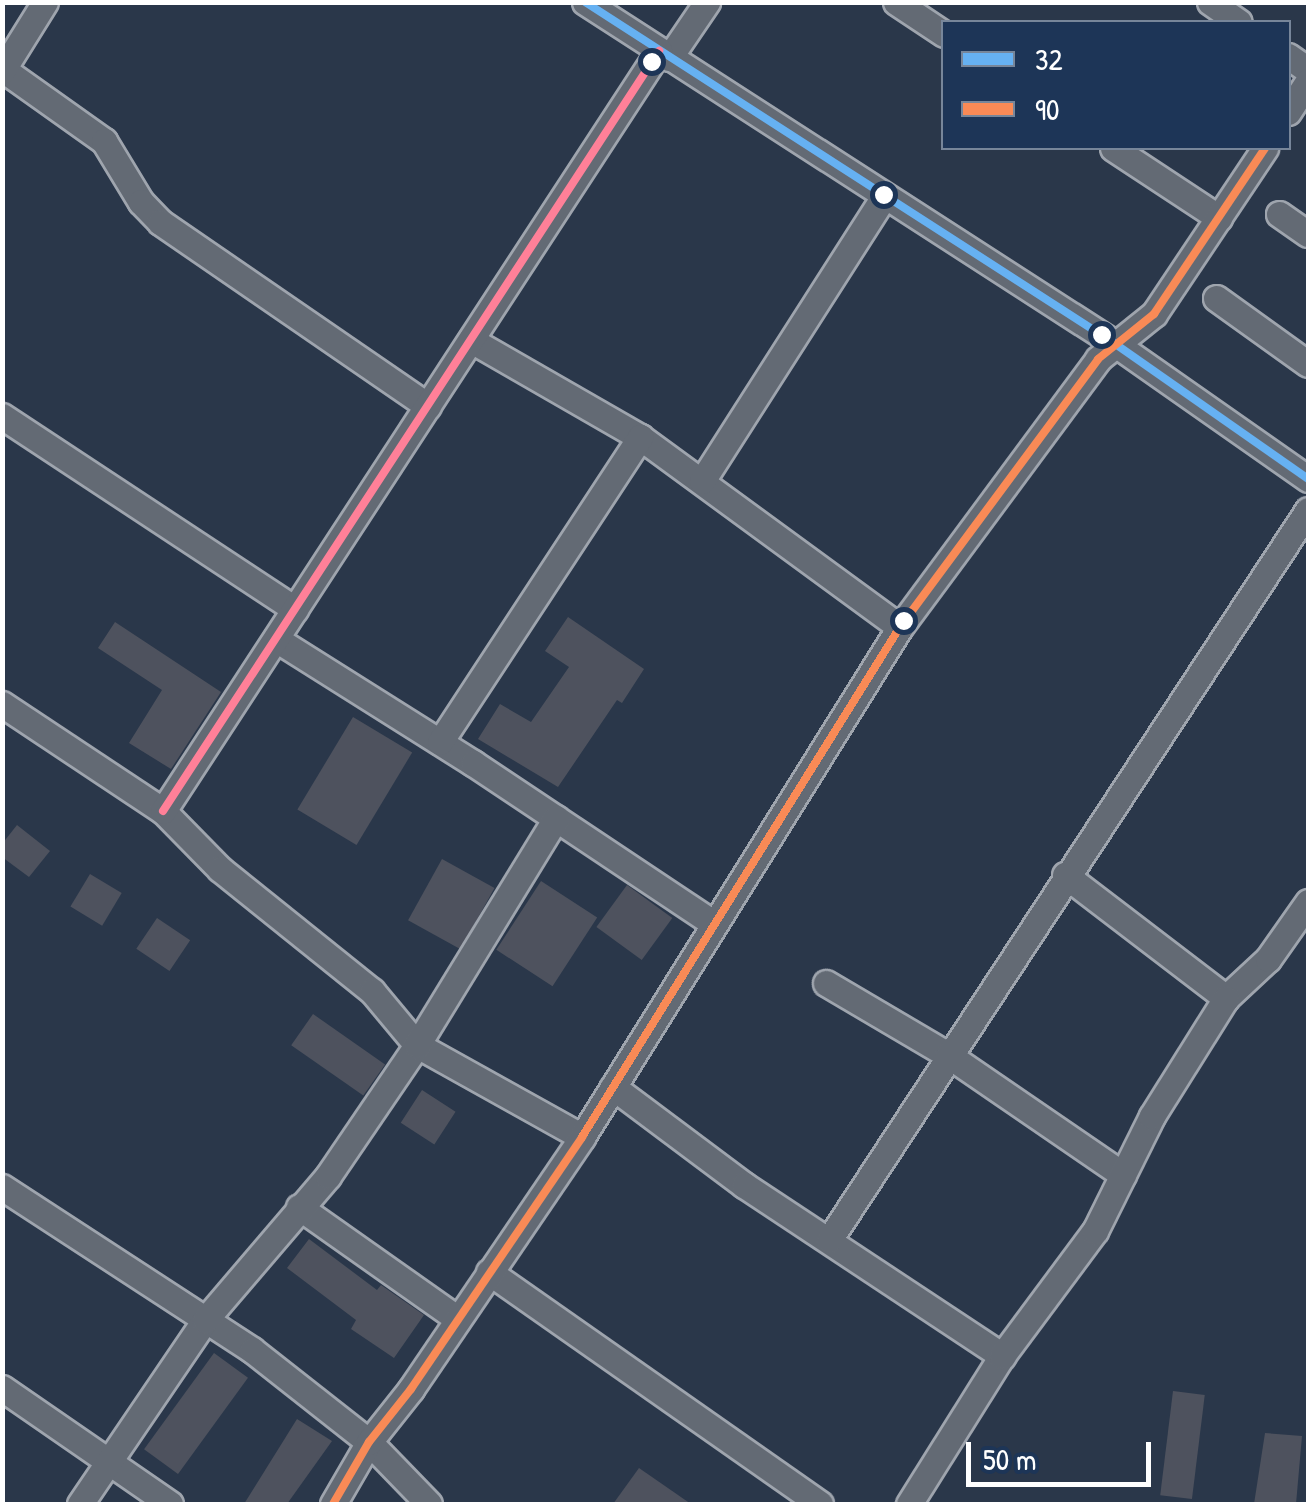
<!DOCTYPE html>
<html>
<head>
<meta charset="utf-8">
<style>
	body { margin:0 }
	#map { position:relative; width:1311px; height:1507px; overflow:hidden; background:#2a374a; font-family:"Patrick Hand",sans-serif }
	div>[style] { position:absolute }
	.building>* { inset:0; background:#4e525e; transform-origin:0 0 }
	.roads { filter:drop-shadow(2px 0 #9fa5ae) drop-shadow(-2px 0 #9fa5ae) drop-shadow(0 2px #9fa5ae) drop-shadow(0 -2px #9fa5ae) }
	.minor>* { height:25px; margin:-12.5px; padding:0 12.5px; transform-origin:12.5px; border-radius:12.5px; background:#636a74 }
	.bus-1>* { height:8px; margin:-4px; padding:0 4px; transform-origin:4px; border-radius:4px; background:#66b1f2 }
	.bus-2>* { height:8px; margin:-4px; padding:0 4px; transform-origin:4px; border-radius:4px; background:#f98a56 }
	.bus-3>* { height:8px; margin:-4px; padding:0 4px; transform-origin:4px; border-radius:4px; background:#ff8098 }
	.dots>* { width:28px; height:28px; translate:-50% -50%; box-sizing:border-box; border:5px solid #1d3557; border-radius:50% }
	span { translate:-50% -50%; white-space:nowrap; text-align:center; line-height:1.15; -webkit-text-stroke:10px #1d3557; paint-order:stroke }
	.frame { position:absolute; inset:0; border:5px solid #fff; pointer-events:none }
	.legend { position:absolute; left:941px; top:20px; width:350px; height:130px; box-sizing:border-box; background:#1d3557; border:2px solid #77869a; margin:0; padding:12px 18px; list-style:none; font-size:30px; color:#fff }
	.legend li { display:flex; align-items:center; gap:20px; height:50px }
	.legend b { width:50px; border:2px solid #77869a }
	.scale { position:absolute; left:966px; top:1442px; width:185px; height:45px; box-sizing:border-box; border:5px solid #fff; border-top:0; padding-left:12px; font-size:30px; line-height:35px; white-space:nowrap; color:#fff; -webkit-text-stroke:8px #1d3557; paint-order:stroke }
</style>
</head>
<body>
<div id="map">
	<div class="building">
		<div style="clip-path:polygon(568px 617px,644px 669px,622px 703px,617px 700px,558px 787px,478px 739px,500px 704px,531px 722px,569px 667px,545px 651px)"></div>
		<div style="clip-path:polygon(115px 622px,221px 692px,171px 769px,129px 743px,162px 690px,98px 648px)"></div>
		<div style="left:353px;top:717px;width:69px;height:108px;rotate:31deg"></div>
		<div style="clip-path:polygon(17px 825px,50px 851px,29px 877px,2px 857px,2px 844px)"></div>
		<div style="left:442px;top:859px;width:60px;height:70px;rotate:29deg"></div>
		<div style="left:90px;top:874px;width:37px;height:38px;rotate:31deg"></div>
		<div style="left:541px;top:881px;width:67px;height:82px;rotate:33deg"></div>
		<div style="left:627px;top:885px;width:56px;height:52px;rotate:36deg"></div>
		<div style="left:157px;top:918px;width:40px;height:37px;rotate:34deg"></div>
		<div style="left:313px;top:1014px;width:88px;height:38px;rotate:35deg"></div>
		<div style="left:422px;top:1090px;width:40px;height:39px;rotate:33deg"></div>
		<div style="clip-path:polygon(309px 1239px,377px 1290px,381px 1285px,424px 1315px,394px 1358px,351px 1329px,356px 1320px,287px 1268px)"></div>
		<div style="left:214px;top:1353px;width:42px;height:119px;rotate:36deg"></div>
		<div style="left:1173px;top:1391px;width:32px;height:105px;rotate:7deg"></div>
		<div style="clip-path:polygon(297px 1419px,332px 1441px,287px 1504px,244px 1504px)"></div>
		<div style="clip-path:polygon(1265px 1433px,1302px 1436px,1296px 1504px,1254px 1504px)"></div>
		<div style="clip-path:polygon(639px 1468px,691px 1504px,613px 1504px)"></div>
	</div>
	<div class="roads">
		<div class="minor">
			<div style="left:585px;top:2px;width:629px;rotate:32.81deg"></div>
			<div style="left:1114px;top:343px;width:237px;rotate:35deg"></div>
			<div style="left:896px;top:2px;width:58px;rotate:33.7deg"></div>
			<div style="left:1210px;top:2px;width:35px;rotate:35deg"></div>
			<div style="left:1288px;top:56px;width:24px;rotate:35deg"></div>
			<div style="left:669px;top:58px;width:68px;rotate:-55.8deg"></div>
			<div style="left:4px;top:70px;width:123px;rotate:35.4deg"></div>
			<div style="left:104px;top:141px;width:71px;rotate:58.8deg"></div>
			<div style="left:141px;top:202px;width:28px;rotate:46deg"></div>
			<div style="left:160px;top:222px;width:325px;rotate:34.5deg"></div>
			<div style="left:2px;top:71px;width:81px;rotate:-58.1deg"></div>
			<div style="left:1288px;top:112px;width:37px;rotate:-57deg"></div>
			<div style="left:1113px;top:148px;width:127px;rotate:33.4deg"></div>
			<div style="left:1279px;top:214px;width:35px;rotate:35deg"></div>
			<div style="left:1216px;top:298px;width:113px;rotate:35.7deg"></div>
			<div style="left:471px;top:340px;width:195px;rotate:29.9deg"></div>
			<div style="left:640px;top:437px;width:322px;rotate:36.2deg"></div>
			<div style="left:2px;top:416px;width:351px;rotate:33.4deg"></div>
			<div style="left:702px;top:481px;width:336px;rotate:-57.4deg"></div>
			<div style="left:276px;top:639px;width:233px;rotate:32.2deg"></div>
			<div style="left:473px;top:763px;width:288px;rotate:33.7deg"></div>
			<div style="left:2px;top:704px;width:193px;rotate:33.6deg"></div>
			<div style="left:163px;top:811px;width:81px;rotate:45.5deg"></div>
			<div style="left:220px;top:869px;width:195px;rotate:38.8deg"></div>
			<div style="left:372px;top:991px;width:70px;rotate:50.2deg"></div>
			<div style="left:417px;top:1045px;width:189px;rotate:29.1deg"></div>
			<div style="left:440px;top:742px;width:365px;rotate:-56.7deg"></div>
			<div style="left:163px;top:811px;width:908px;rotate:-56.87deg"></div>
			<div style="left:1065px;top:875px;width:203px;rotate:37.4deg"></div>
			<div style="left:1226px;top:998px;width:57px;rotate:-42.9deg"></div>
			<div style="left:1268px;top:959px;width:70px;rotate:-54.9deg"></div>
			<div style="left:826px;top:983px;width:142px;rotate:30.5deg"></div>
			<div style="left:948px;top:1055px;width:212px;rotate:34.4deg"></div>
			<div style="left:613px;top:1087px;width:164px;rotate:36.8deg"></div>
			<div style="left:744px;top:1185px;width:310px;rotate:33.5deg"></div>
			<div style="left:2px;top:1187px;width:298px;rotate:33.1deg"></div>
			<div style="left:252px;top:1350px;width:149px;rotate:38.2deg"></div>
			<div style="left:369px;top:1442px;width:86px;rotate:45.9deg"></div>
			<div style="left:299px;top:1207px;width:194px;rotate:35.2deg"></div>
			<div style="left:829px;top:1240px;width:873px;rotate:-56.73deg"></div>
			<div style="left:489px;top:1272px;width:404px;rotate:35deg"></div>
			<div style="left:2px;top:1388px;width:204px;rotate:34.6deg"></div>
			<div style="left:80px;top:1504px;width:222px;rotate:-55.8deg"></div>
			<div style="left:205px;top:1320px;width:189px;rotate:-49.5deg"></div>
			<div style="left:328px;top:1176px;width:158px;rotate:-55.8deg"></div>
			<div style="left:417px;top:1045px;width:266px;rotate:-58.5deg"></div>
			<div style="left:333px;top:1504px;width:72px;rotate:-59.9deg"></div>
			<div style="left:369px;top:1442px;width:68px;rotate:-51.6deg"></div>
			<div style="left:411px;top:1389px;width:305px;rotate:-55.8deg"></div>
			<div style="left:582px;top:1137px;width:601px;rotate:-58.06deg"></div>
			<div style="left:900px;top:627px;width:333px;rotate:-53.5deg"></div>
			<div style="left:1098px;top:359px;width:72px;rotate:-38.8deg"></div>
			<div style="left:1154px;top:314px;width:200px;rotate:-56.2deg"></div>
			<div style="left:909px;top:1504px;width:175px;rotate:-57.9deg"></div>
			<div style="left:1002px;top:1356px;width:156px;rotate:-53.4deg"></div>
			<div style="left:1095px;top:1231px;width:128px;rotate:-63.6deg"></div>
			<div style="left:1152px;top:1116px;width:139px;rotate:-57.9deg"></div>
		</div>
	</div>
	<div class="bus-1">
		<div style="left:585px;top:2px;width:629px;rotate:32.81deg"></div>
		<div style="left:1114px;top:343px;width:237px;rotate:35deg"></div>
	</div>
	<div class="bus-2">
		<div style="left:333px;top:1504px;width:72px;rotate:-59.9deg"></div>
		<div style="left:369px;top:1442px;width:68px;rotate:-51.6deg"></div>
		<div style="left:411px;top:1389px;width:305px;rotate:-55.8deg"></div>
		<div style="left:582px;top:1137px;width:601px;rotate:-58.06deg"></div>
		<div style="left:900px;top:627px;width:333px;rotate:-53.5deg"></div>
		<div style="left:1098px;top:359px;width:72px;rotate:-38.8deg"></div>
		<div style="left:1154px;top:314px;width:200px;rotate:-56.2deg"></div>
	</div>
	<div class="bus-3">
		<div style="left:163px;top:811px;width:908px;rotate:-56.87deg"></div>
	</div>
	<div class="dots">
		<div style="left:652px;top:62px;background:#fff"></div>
		<div style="left:884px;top:195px;background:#fff"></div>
		<div style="left:1102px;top:335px;background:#fff"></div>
		<div style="left:904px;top:621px;background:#fff"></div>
	</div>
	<div class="frame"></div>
	<ul class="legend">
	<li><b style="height:12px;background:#66b1f2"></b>32</li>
	<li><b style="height:12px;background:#f98a56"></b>90</li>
	</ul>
	<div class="scale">50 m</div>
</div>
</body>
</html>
